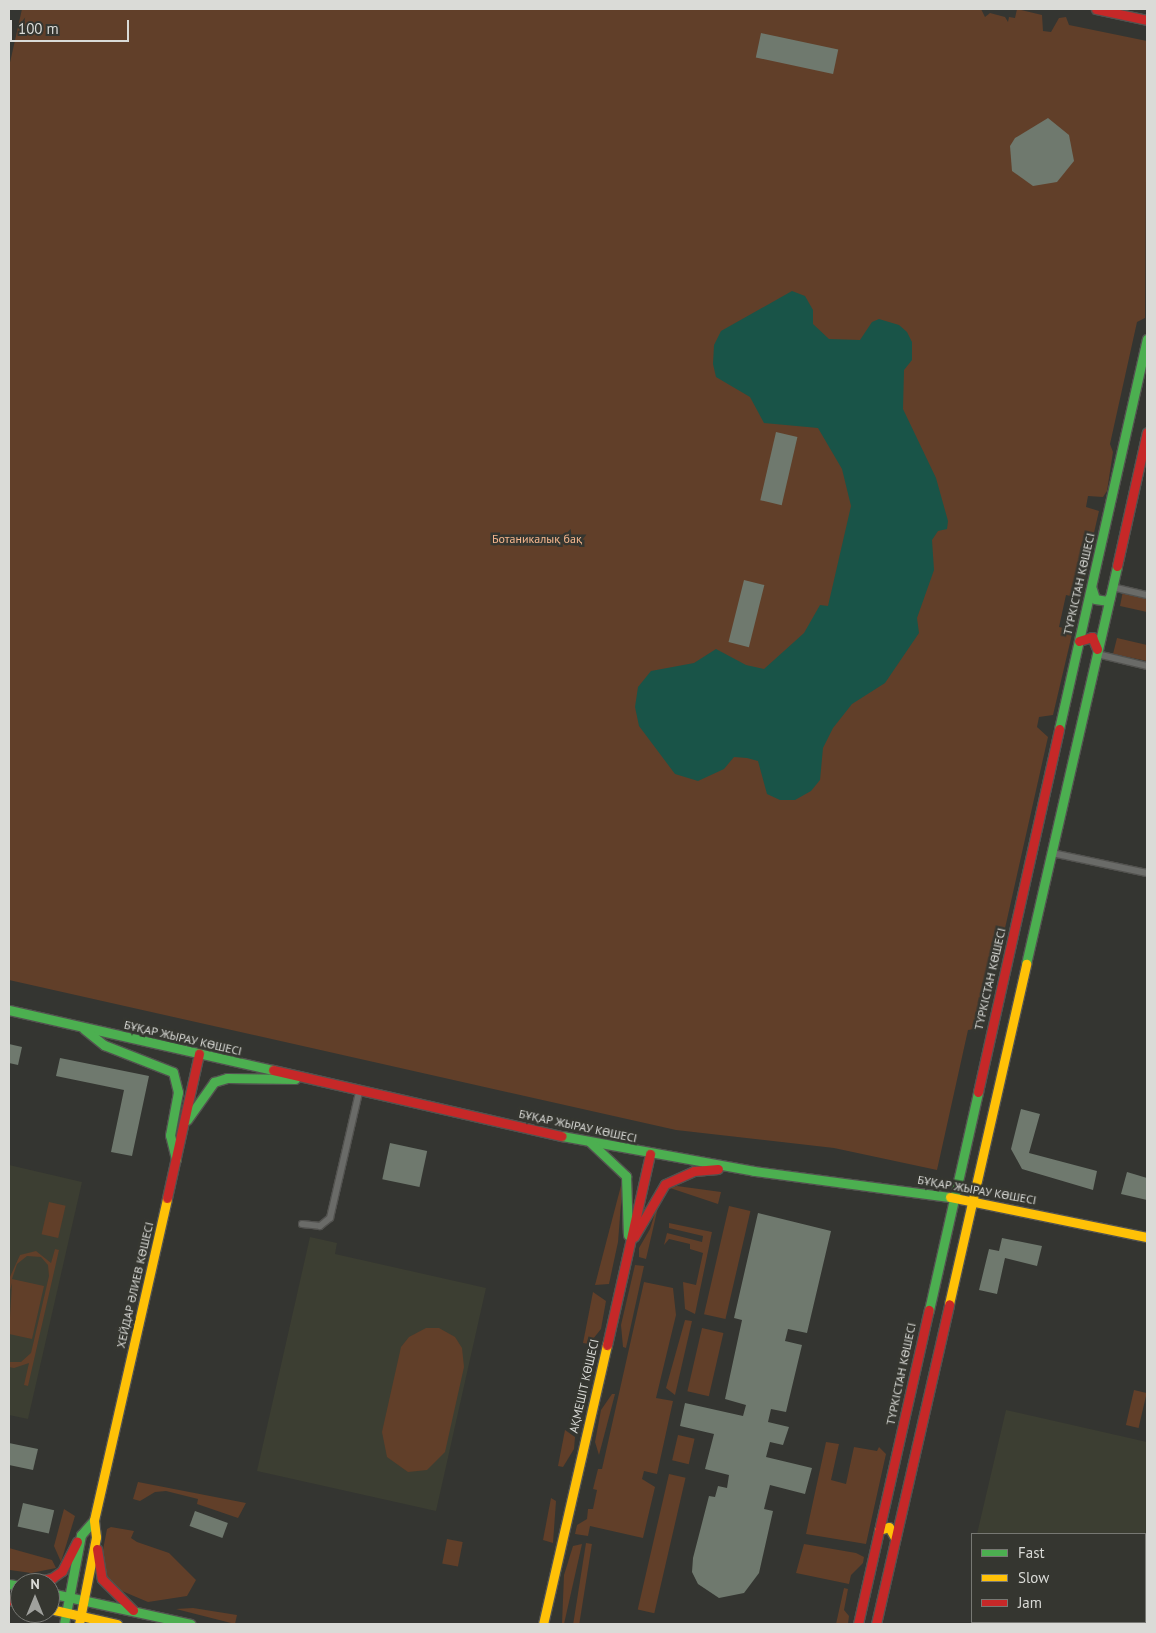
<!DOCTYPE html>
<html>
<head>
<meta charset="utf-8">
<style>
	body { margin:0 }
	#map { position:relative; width:1156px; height:1633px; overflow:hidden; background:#343531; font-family:"PT Sans",sans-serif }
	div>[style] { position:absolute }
	.built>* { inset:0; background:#3c3e32 }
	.green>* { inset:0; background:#613f29; transform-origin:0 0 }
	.water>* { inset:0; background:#195448 }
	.building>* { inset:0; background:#6f796e; transform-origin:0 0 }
	.roads { filter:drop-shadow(1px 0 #52524f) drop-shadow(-1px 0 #52524f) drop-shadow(0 1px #52524f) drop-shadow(0 -1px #52524f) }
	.street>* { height:6px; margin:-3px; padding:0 3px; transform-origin:3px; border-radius:3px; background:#6a6b68 }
	.fast>* { height:9px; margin:-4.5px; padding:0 4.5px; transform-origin:4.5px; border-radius:4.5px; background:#4caf50 }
	.slow>* { height:9px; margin:-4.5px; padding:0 4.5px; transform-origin:4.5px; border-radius:4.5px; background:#ffc107 }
	.jam>* { height:9px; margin:-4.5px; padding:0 4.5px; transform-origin:4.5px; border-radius:4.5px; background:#c62828 }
	span { translate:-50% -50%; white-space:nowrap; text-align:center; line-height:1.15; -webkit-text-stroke:5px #353630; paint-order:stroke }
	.park-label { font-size:12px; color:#f7b88f }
	.street-label { font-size:12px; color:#dadbd7 }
	.frame { position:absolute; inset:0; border:10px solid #dadbd7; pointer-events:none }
	.legend { position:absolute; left:971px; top:1533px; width:175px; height:90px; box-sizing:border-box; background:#353630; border:1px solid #777873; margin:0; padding:6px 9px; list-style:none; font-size:15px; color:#dadbd7 }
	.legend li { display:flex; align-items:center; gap:10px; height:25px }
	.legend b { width:25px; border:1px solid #777873 }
	.north { position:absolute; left:10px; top:1573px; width:50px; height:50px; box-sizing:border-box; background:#353630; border:1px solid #777873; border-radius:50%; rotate:0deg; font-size:14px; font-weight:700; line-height:20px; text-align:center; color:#dadbd7 }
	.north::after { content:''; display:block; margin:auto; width:18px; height:22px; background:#a0a19d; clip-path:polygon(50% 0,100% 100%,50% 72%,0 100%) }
	.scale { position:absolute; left:10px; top:20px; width:119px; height:22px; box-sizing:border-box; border:2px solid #dadbd7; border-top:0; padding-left:6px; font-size:15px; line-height:18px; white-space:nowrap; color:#dadbd7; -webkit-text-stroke:4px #353630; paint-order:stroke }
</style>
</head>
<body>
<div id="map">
	<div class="built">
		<div style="clip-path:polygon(9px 1165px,82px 1182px,28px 1419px,9px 1415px)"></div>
		<div style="clip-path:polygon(310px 1237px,337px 1243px,335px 1254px,486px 1288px,436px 1511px,257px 1471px)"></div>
		<div style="clip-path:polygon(1006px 1410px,1147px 1442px,1147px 1614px,1145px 1534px,977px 1534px)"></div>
	</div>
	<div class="green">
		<div style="clip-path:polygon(22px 9px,981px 9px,985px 17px,990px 13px,1005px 17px,1008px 22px,1009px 17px,1015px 18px,1017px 9px,1042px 15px,1043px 31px,1051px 32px,1059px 18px,1066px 17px,1069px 25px,1147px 41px,1145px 318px,1137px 322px,1110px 444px,1113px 452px,1107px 491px,1103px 497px,1088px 496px,1086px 507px,1099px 511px,1079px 598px,1066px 595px,1059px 627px,1073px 630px,1053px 715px,1039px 717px,1037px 727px,1048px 737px,1001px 946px,991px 953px,983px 1002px,988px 1009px,980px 1028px,968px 1030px,937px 1170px,834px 1148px,676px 1130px,9px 980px,9px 67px)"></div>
		<div style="clip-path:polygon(1123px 591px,1147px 597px,1147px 612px,1120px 606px)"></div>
		<div style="clip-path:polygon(1117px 638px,1147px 645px,1147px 661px,1113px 654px)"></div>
		<div style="clip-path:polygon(623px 1178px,618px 1242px,609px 1284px,595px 1285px)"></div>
		<div style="clip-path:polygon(677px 1186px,721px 1192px,718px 1204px,670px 1188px)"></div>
		<div style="clip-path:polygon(662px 1190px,646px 1259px,639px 1257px,639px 1248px,650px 1229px)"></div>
		<div style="left:49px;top:1202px;width:17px;height:33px;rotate:13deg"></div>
		<div style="left:729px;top:1206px;width:22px;height:111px;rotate:13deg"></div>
		<div style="clip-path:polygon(669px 1223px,712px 1232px,695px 1314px,685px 1309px,683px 1282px,696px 1285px,703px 1253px,690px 1249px,690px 1244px,669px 1239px,664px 1245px,667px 1233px,702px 1242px,703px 1236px,669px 1228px)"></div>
		<div style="clip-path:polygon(55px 1249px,59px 1250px,28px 1386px,24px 1385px,29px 1363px,14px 1368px,9px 1367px,9px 1362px,21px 1362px,31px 1353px,49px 1276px,48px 1265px,41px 1257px,27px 1256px,17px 1264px,12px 1279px,44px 1286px,32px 1339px,9px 1334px,12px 1283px,9px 1294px,9px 1279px,20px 1255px,36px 1251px,51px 1263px)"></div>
		<div style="clip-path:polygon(635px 1265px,644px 1266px,626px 1348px,623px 1347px,621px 1325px)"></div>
		<div style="clip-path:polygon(644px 1282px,673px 1288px,676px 1315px,656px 1398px,673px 1401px,657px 1474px,644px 1471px,642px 1479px,655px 1487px,643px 1538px,590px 1526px,588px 1536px,575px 1534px,577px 1525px,587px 1519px,588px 1509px,593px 1509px,597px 1490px,593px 1489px,598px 1469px,602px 1469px)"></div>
		<div style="clip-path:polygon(593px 1292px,606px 1301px,601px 1329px,589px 1344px,583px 1343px)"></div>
		<div style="clip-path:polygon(685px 1320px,692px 1321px,675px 1395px,666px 1388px)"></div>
		<div style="clip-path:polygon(426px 1328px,439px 1328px,455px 1337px,462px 1348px,464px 1367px,445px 1452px,427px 1470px,408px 1472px,387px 1457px,382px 1432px,401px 1347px,409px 1337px)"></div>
		<div style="left:702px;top:1328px;width:22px;height:65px;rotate:13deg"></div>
		<div style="left:1134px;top:1390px;width:13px;height:36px;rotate:13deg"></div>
		<div style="clip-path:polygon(612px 1394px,615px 1394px,599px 1455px,595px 1442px,601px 1410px)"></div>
		<div style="clip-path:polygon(565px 1430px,575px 1437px,574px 1449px,563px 1467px,558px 1466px)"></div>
		<div style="left:678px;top:1435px;width:17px;height:26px;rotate:13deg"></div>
		<div style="clip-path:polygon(826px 1442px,839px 1444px,831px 1480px,846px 1484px,854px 1447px,877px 1451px,879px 1447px,886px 1454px,866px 1544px,806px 1534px)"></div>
		<div style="left:669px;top:1474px;width:17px;height:139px;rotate:13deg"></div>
		<div style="clip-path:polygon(138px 1482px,246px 1503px,238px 1518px,197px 1504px,198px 1499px,166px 1491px,155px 1492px,140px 1501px,133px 1499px)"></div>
		<div style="clip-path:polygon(551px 1498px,556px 1501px,553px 1543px,543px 1540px)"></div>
		<div style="clip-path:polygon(64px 1509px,75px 1516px,61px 1562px,54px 1546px)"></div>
		<div style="clip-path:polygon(111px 1527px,134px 1531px,131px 1538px,137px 1542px,169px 1553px,196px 1580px,187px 1596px,148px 1602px,122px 1591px,106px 1577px,102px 1555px,107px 1529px)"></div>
		<div style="left:447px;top:1539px;width:16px;height:25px;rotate:11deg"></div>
		<div style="left:586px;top:1543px;width:6px;height:83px;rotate:9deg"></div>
		<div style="clip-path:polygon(582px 1544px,564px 1624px,562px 1624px,564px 1575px,573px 1546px)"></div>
		<div style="clip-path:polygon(804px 1544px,856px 1553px,864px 1557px,863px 1563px,851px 1575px,849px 1584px,796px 1573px)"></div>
		<div style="clip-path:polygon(9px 1548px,52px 1560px,56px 1568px,31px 1573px,10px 1570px)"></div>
		<div style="clip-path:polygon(844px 1588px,848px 1589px,844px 1610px,849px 1616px,848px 1624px,836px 1624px)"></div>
		<div style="clip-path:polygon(193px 1608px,237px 1615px,235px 1624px,176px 1609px)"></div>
	</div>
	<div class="water">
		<div style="clip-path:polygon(792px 291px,805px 296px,813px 310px,813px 324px,829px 339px,860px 340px,872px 322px,879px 319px,899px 325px,907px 332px,912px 342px,912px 360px,904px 370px,903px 409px,936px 478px,948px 521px,947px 529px,938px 531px,932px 540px,934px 570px,917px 618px,919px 633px,885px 683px,852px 704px,833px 728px,823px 748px,820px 780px,811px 791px,795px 800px,780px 800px,767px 794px,758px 761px,747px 758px,734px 757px,724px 769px,698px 781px,675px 774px,639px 726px,635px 707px,638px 687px,651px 671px,694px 663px,716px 649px,746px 665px,764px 669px,804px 633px,820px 605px,828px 606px,851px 506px,842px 469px,818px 428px,764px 423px,750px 397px,716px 377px,713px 364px,714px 345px,721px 331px)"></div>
	</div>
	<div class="building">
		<div style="left:761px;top:33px;width:79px;height:25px;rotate:12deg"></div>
		<div style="clip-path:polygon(1048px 118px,1069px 135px,1074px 161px,1057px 182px,1033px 186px,1012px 171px,1010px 146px,1015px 138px)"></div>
		<div style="left:776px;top:432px;width:22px;height:70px;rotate:13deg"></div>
		<div style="left:744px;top:580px;width:21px;height:64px;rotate:14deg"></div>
		<div style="clip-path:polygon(9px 1044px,22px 1047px,18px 1065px,9px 1063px)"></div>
		<div style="clip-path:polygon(60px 1058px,149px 1076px,132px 1156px,111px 1152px,124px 1090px,56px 1076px)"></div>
		<div style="clip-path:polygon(1021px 1109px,1040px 1114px,1029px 1153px,1097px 1171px,1093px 1190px,1022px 1169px,1011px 1149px)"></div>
		<div style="left:390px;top:1143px;width:38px;height:37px;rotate:12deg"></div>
		<div style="clip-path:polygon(1127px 1172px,1147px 1178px,1147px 1200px,1121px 1194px)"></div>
		<div style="clip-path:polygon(758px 1213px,831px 1231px,807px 1333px,788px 1329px,785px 1341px,802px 1345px,786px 1412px,771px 1409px,768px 1422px,789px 1427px,783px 1445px,770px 1442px,766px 1457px,812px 1468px,805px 1494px,770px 1485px,764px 1509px,773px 1511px,759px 1573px,744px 1593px,719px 1598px,698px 1584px,692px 1572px,693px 1558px,709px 1496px,715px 1497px,718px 1486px,727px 1488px,729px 1475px,705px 1469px,714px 1434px,680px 1426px,685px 1403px,743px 1416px,746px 1405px,725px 1399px,742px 1320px,734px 1318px)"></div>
		<div style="clip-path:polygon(1002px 1238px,1042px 1246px,1037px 1266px,1005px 1258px,997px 1294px,979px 1290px,989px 1249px,999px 1251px)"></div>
		<div style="clip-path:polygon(9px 1443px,38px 1449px,33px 1470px,9px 1465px)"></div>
		<div style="left:23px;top:1503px;width:32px;height:24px;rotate:13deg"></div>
		<div style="left:195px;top:1511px;width:35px;height:16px;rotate:20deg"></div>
	</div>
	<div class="roads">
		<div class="street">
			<div style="left:1112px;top:587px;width:36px;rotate:13deg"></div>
			<div style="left:1097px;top:654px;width:51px;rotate:13.5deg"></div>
			<div style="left:1052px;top:853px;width:97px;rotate:11.9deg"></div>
			<div style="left:302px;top:1224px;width:18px;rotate:6deg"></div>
			<div style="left:320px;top:1226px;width:13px;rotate:-39deg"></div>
			<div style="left:330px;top:1218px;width:129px;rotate:-77deg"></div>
		</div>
		<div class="fast">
			<div style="left:1092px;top:589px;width:10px;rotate:73deg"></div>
			<div style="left:1095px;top:599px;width:12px;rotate:9deg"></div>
			<div style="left:1107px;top:601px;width:5px;rotate:-53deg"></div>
			<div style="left:1059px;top:729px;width:400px;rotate:-77.3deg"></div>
			<div style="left:1026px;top:964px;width:408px;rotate:-77.1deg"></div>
			<div style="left:9px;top:1010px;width:271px;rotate:12.8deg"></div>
			<div style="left:84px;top:1029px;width:26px;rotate:39deg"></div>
			<div style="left:104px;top:1045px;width:74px;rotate:21.4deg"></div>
			<div style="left:173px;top:1072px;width:21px;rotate:76deg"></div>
			<div style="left:178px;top:1092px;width:44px;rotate:100.5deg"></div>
			<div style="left:170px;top:1135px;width:25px;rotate:76deg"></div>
			<div style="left:187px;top:1120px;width:47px;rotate:-54.6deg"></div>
			<div style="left:214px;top:1082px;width:14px;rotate:-17deg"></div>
			<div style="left:227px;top:1078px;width:68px;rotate:0.8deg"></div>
			<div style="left:562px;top:1136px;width:195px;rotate:10.3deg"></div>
			<div style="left:754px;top:1171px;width:198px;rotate:7.6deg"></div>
			<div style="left:590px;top:1142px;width:50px;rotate:43.4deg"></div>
			<div style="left:626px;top:1176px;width:59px;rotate:88.1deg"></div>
			<div style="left:929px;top:1310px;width:223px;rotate:-77.3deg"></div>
			<div style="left:9px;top:1584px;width:11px;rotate:10deg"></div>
			<div style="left:50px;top:1593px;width:144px;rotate:12.4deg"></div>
			<div style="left:64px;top:1624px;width:91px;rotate:-79.2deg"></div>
			<div style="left:81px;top:1535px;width:20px;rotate:-49deg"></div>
		</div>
		<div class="slow">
			<div style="left:950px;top:1197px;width:201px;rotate:11.5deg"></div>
			<div style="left:949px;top:1304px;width:349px;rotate:-77.2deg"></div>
			<div style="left:879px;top:1530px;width:10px;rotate:-17deg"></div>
			<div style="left:889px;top:1527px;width:13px;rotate:61deg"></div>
			<div style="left:50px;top:1609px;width:69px;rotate:12.6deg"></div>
			<div style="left:79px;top:1624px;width:89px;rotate:-78.9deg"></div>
			<div style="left:96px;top:1537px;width:17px;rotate:-97deg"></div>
			<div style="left:94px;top:1520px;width:330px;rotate:-77.2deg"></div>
			<div style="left:543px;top:1624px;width:286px;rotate:-77.1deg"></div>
		</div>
		<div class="jam">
			<div style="left:1096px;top:9px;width:52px;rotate:12.2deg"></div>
			<div style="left:1117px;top:566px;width:137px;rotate:-77.4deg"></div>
			<div style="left:1079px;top:641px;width:14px;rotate:-17deg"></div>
			<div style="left:1092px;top:637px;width:13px;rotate:67deg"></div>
			<div style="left:273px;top:1070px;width:296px;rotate:12.9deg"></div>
			<div style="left:978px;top:1092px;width:372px;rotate:-77.4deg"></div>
			<div style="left:167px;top:1198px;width:148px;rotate:-77.5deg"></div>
			<div style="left:634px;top:1237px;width:61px;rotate:-59.7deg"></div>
			<div style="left:665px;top:1184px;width:32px;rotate:-24deg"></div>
			<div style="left:694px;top:1171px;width:24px;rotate:-5deg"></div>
			<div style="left:607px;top:1345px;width:196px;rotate:-77.3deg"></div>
			<div style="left:97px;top:1549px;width:30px;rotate:81deg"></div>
			<div style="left:102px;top:1579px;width:44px;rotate:45deg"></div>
			<div style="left:29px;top:1583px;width:24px;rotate:-12deg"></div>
			<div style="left:52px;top:1578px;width:12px;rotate:-35deg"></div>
			<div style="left:62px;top:1571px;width:33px;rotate:-63deg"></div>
			<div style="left:9px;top:1600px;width:11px;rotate:10deg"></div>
			<div style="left:858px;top:1624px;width:322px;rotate:-77.3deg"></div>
			<div style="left:876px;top:1624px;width:328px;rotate:-77.1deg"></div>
		</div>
	</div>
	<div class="park-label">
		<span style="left:537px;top:539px">Ботаникалық бақ</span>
	</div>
	<div class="street-label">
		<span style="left:1079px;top:584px;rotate:-77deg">ТҮРКІСТАН КӨШЕСІ</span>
		<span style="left:990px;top:979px;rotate:-77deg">ТҮРКІСТАН КӨШЕСІ</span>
		<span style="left:183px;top:1038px;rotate:13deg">БҰҚАР ЖЫРАУ КӨШЕСІ</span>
		<span style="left:578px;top:1126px;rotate:12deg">БҰҚАР ЖЫРАУ КӨШЕСІ</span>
		<span style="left:977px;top:1190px;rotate:10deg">БҰҚАР ЖЫРАУ КӨШЕСІ</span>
		<span style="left:135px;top:1285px;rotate:-77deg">ХЕЙДАР ӘЛИЕВ КӨШЕСІ</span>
		<span style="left:901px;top:1374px;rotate:-78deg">ТҮРКІСТАН КӨШЕСІ</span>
		<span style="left:584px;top:1386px;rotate:-77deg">АҚМЕШІТ КӨШЕСІ</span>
	</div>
	<div class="frame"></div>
	<ul class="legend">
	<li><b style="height:6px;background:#4caf50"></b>Fast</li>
	<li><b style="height:6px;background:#ffc107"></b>Slow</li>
	<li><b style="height:6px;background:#c62828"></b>Jam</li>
	</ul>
	<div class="north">N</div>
	<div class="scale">100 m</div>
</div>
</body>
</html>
